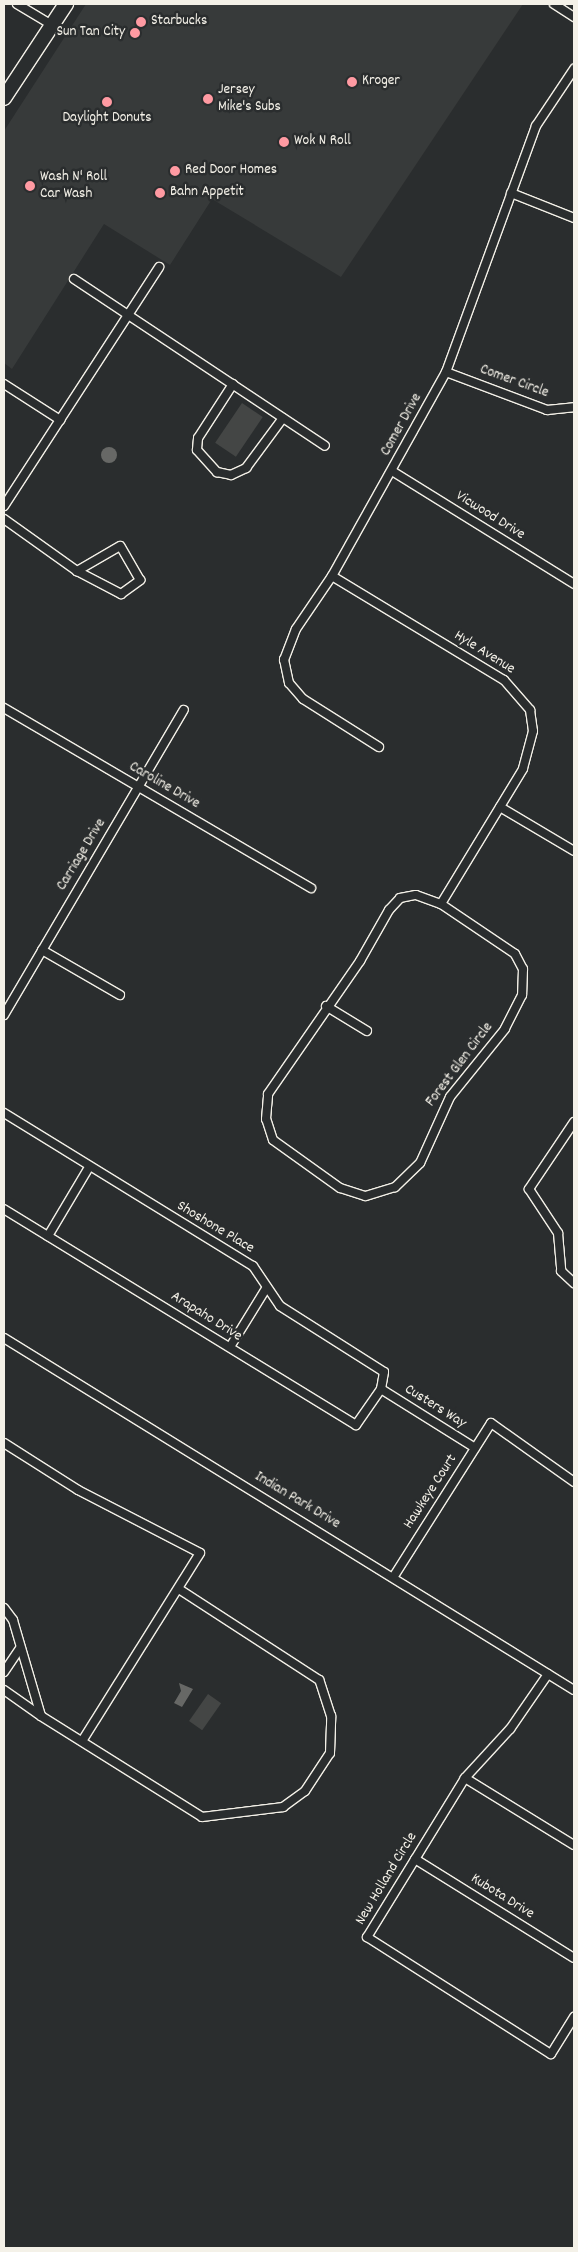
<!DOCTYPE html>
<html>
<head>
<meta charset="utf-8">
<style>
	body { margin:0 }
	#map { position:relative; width:578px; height:2252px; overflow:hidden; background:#2a2d2e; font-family:Dekko,sans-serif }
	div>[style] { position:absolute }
	.built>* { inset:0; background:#373a3a }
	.green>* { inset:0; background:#444645; transform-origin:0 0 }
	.water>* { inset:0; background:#676866 }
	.round { border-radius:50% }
	.roads { filter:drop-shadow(1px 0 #f4f1e8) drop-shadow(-1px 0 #f4f1e8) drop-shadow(0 1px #f4f1e8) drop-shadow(0 -1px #f4f1e8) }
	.street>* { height:8px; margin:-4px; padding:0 4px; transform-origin:4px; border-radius:4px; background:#2a2d2e }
	.highway>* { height:14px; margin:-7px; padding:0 7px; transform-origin:7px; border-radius:7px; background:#2a2d2e }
	.dots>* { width:14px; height:14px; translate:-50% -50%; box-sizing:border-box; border:2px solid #2a2d2e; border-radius:50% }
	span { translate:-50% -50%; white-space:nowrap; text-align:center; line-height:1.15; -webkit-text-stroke:5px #2a2d2e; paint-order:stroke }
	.poi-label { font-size:15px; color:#f4f1e8 }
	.left { translate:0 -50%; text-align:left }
	.right { translate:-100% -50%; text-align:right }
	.street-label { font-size:15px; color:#f4f1e8 }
	.frame { position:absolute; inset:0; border:5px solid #f4f1e8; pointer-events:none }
</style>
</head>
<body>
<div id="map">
	<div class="built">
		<div style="clip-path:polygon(86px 4px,523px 4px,341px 277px,212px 199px,170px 265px,104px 224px,12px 369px,4px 363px,4px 131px)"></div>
	</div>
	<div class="green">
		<div style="left:242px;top:403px;width:25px;height:48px;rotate:34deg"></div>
		<div style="left:208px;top:1694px;width:16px;height:33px;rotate:35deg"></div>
	</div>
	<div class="water">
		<div class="round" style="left:101px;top:447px;width:16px;height:16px"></div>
		<div style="clip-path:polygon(179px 1683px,193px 1689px,182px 1707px,174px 1703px,181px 1691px)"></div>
	</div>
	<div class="roads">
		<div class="street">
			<div style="left:17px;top:4px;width:41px;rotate:31deg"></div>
			<div style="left:554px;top:4px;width:24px;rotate:33deg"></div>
			<div style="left:511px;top:193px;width:68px;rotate:21.6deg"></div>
			<div style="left:74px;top:279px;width:301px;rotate:33.6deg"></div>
			<div style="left:446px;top:372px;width:108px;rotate:20.6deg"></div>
			<div style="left:547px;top:410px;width:27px;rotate:-6deg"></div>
			<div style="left:4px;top:384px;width:67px;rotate:32.7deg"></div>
			<div style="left:233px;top:384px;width:64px;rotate:122.9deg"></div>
			<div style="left:198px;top:438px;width:12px;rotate:95deg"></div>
			<div style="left:197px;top:450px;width:30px;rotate:48deg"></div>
			<div style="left:217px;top:472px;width:14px;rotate:12deg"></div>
			<div style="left:231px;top:475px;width:17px;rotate:-25deg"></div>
			<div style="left:246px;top:468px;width:62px;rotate:-53.5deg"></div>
			<div style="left:392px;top:471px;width:214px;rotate:31.8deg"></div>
			<div style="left:4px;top:506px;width:285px;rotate:-57deg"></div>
			<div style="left:4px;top:519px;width:90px;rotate:35.5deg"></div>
			<div style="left:77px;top:571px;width:50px;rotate:27.6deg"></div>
			<div style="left:121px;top:594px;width:24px;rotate:-36deg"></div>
			<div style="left:140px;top:580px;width:39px;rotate:-120deg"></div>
			<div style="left:120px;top:546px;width:50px;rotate:149.8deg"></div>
			<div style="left:332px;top:576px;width:201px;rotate:31.2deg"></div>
			<div style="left:504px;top:680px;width:40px;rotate:49deg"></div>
			<div style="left:530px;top:710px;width:21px;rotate:82deg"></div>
			<div style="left:533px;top:731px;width:39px;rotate:105deg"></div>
			<div style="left:523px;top:769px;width:158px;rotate:121.3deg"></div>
			<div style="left:4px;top:708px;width:356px;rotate:30.4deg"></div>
			<div style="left:379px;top:747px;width:90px;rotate:-147.7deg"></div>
			<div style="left:303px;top:699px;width:21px;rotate:-131deg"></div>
			<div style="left:289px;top:683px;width:24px;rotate:-102deg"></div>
			<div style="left:284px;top:660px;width:33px;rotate:-69deg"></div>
			<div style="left:296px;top:629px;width:64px;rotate:-55.8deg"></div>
			<div style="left:332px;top:576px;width:234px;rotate:-60.8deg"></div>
			<div style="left:446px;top:372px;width:262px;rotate:-69.9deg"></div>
			<div style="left:536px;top:126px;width:69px;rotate:-56.3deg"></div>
			<div style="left:500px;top:807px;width:86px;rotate:30.7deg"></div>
			<div style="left:416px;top:895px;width:27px;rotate:20deg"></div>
			<div style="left:441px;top:904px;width:89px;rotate:34deg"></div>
			<div style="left:515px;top:954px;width:17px;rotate:62deg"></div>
			<div style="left:523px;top:969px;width:26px;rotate:92deg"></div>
			<div style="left:522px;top:995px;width:38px;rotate:117deg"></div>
			<div style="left:505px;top:1029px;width:87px;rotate:129deg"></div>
			<div style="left:450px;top:1097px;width:72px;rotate:114.4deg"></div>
			<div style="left:420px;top:1163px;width:35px;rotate:136deg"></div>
			<div style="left:395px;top:1187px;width:31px;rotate:163deg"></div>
			<div style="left:365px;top:1196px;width:26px;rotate:-162deg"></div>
			<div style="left:340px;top:1188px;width:82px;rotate:-144.4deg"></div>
			<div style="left:273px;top:1140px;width:22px;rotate:-108deg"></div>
			<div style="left:266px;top:1119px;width:25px;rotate:-85deg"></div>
			<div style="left:268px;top:1094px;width:162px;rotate:-55.3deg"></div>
			<div style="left:360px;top:961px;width:59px;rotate:-60.4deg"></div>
			<div style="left:389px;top:910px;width:16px;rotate:-47deg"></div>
			<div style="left:400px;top:898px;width:16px;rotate:-11deg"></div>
			<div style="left:42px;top:950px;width:90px;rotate:30deg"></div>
			<div style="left:326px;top:1006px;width:48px;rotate:31.4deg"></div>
			<div style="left:4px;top:1015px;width:354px;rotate:-59.5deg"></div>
			<div style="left:4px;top:1113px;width:292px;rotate:31.6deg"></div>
			<div style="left:253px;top:1266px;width:48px;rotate:56deg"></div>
			<div style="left:280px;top:1306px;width:123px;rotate:32.4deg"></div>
			<div style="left:384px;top:1372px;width:17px;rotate:100deg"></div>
			<div style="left:381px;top:1389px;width:44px;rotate:124.8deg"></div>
			<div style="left:356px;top:1425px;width:413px;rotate:-148.5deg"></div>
			<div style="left:574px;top:1122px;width:81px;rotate:123.9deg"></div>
			<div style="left:529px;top:1189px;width:53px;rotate:56.6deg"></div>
			<div style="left:558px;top:1233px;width:38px;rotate:85deg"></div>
			<div style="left:561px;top:1271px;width:18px;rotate:43deg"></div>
			<div style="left:48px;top:1236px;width:78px;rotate:-59.2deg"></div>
			<div style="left:4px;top:1338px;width:670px;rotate:31.7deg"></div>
			<div style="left:230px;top:1347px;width:70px;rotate:-58.3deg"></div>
			<div style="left:381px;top:1389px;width:111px;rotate:32.1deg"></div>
			<div style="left:4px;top:1443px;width:88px;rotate:32.4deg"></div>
			<div style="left:78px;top:1490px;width:137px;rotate:27.3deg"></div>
			<div style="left:200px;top:1553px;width:222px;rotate:122.1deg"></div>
			<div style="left:394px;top:1576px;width:181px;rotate:-57.6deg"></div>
			<div style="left:491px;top:1423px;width:102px;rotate:35.4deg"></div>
			<div style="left:4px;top:1608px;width:15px;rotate:53deg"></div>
			<div style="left:13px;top:1620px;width:100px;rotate:73.7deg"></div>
			<div style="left:41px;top:1716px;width:190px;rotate:32.1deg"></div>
			<div style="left:202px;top:1817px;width:82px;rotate:-7deg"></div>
			<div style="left:283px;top:1807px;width:27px;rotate:-36deg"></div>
			<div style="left:305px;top:1791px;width:45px;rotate:-56.7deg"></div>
			<div style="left:330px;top:1753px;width:37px;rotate:-88deg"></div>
			<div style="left:331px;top:1716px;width:38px;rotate:-108deg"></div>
			<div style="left:319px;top:1680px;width:167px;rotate:-147deg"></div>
			<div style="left:4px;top:1672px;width:29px;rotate:-56deg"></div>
			<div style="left:548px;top:1674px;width:67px;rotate:124.6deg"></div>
			<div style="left:510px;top:1729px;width:67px;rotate:132.6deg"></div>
			<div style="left:465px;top:1778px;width:187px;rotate:121.6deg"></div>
			<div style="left:367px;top:1937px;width:218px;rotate:32.5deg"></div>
			<div style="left:551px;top:2054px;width:44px;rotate:-58.1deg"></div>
			<div style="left:4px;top:1690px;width:45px;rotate:35.1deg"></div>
			<div style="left:465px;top:1778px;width:128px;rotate:31.6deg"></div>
			<div style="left:415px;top:1859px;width:187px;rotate:31.9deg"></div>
		</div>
		<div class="highway">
			<div style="left:4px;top:98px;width:113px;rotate:-56.6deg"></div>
		</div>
	</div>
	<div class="dots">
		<div style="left:141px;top:22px;background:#ff9aa2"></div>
		<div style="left:135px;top:33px;background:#ff9aa2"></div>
		<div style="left:352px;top:82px;background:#ff9aa2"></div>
		<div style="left:208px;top:99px;background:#ff9aa2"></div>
		<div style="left:107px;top:102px;background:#ff9aa2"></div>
		<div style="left:284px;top:142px;background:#ff9aa2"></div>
		<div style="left:175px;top:171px;background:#ff9aa2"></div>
		<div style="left:30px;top:186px;background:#ff9aa2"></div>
		<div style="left:160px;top:193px;background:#ff9aa2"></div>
	</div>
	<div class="poi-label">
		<span class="left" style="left:151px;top:22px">Starbucks</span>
		<span class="right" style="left:125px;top:33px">Sun Tan City</span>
		<span class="left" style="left:362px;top:82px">Kroger</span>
		<span class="left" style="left:218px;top:99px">Jersey<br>Mike's Subs</span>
		<span style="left:107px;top:119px">Daylight Donuts</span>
		<span class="left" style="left:294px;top:142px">Wok N Roll</span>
		<span class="left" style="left:185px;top:171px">Red Door Homes</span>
		<span class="left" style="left:40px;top:186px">Wash N' Roll<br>Car Wash</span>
		<span class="left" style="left:170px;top:193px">Bahn Appetit</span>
	</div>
	<div class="street-label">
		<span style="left:514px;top:382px;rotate:20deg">Comer Circle</span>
		<span style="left:402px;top:425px;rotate:-61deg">Comer Drive</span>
		<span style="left:490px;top:516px;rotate:32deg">Vicwood Drive</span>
		<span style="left:484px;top:653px;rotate:32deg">Hyle Avenue</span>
		<span style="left:164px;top:786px;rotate:30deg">Caroline Drive</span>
		<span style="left:82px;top:855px;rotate:-59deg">Carriage Drive</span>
		<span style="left:460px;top:1065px;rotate:-53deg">Forest Glen Circle</span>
		<span style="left:215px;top:1228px;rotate:31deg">Shoshone Place</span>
		<span style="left:206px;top:1317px;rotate:32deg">Arapaho Drive</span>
		<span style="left:435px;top:1407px;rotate:32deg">Custers Way</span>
		<span style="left:431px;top:1492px;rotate:-57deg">Hawkeye Court</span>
		<span style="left:297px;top:1501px;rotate:31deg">Indian Park Drive</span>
		<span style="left:387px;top:1879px;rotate:-59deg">New Holland Circle</span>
		<span style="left:502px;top:1897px;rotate:32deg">Kubota Drive</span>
	</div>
	<div class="frame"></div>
</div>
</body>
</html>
